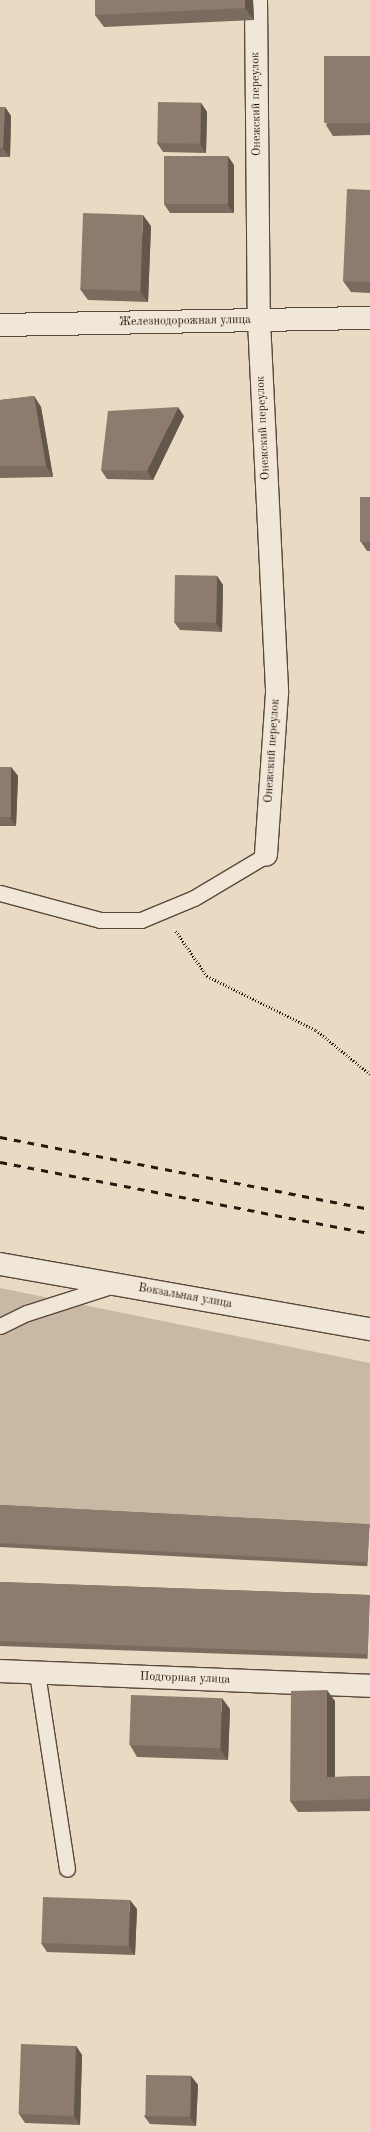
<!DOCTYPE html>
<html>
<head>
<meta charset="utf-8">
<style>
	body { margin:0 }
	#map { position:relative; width:370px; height:2132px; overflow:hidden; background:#e9dac3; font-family:"Old Standard TT",serif }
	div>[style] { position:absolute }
	.green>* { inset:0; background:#c9b9a4 }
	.path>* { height:2.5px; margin-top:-1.25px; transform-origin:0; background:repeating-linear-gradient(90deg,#2a170f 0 1px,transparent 0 3px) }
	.roads { filter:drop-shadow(1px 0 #5a483c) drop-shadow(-1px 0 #5a483c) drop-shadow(0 1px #5a483c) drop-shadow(0 -1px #5a483c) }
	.service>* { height:15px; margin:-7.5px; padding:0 7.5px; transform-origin:7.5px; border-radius:7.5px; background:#f1e7d8 }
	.minor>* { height:22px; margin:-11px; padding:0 11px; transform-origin:11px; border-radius:11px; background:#f1e7d8 }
	.rail>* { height:3px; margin-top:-1.5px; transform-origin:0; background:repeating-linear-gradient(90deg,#2a170f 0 7px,transparent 0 14px) }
	.wall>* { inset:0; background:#796b5e; transform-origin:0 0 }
	.shaded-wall>* { inset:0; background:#63574c }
	.building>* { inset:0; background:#8d7c6d; transform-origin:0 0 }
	span { translate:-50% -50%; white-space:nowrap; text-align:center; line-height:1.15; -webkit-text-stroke:3px #f1e7d8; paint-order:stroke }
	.street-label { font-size:12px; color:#2a170f }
</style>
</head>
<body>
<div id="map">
	<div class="green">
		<div style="clip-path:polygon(0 1288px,370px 1363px,370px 1528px,0 1510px)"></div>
	</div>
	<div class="path">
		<div style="left:176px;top:931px;width:55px;rotate:55.4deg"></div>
		<div style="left:207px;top:976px;width:122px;rotate:26.4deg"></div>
		<div style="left:316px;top:1030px;width:70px;rotate:39.2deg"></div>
	</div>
	<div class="roads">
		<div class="service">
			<div style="left:0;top:893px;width:104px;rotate:15.1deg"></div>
			<div style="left:100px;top:920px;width:41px"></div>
			<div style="left:141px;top:920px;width:57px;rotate:-22.5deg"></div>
			<div style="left:194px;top:898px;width:84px;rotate:-30.8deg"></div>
			<div style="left:0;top:1326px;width:30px;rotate:-26deg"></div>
			<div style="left:27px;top:1313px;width:91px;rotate:-17.8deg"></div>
			<div style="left:37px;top:1673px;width:198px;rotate:81.3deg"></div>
		</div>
		<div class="minor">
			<div style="left:256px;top:0;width:321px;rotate:89.5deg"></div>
			<div style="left:259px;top:321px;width:372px;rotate:87.2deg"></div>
			<div style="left:277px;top:693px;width:162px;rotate:93.9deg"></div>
			<div style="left:0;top:325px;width:370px;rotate:-1.1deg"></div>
			<div style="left:0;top:1264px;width:376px;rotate:10deg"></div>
			<div style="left:0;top:1671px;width:370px;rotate:2.3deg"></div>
		</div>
	</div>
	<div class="rail">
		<div style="left:0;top:1137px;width:377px;rotate:11deg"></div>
		<div style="left:0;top:1162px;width:377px;rotate:10.9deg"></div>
	</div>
	<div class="wall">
		<div style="clip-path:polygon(95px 0,253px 0,254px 20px,104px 27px,95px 15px)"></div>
		<div style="clip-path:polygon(370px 56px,370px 135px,333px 136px,326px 125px)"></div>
		<div style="clip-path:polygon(201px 103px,207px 112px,206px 153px,163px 152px,157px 143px)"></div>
		<div style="clip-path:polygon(0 107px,5px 107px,11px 116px,10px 157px,0 157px)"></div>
		<div style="clip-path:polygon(234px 165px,234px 213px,170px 213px,164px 204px)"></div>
		<div style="clip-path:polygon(370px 190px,370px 293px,351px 292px,343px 281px)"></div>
		<div style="clip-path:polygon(151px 226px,148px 302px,88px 300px,80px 289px)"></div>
		<div style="clip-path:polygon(34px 396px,41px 407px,53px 477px,0 478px,0 400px)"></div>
		<div style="clip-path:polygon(184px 416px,153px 480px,107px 479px,101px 470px)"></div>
		<div style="clip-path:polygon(370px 497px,370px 551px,367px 551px,361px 542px)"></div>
		<div style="clip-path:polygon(217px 576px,223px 585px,222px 632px,180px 630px,174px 622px)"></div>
		<div style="clip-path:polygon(0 767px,11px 767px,18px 776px,16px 826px,0 826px)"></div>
		<div style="left:0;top:1505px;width:370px;height:42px;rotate:3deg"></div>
		<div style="left:0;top:1582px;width:370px;height:64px;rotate:2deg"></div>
		<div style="clip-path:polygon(335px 1701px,335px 1777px,370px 1776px,370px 1811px,298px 1812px,290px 1801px)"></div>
		<div style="clip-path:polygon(230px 1709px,228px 1760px,137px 1757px,130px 1745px)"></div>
		<div style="clip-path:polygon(137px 1909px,135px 1955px,47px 1952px,41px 1943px)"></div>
		<div style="clip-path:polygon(76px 2046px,82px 2055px,80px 2125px,25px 2123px,19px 2114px)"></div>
		<div style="clip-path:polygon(191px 2076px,198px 2085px,196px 2126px,150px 2124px,144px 2116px)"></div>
	</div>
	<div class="shaded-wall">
		<div style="clip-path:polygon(245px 0,253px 0,254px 20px,245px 8px)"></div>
		<div style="clip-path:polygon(201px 103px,207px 112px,206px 153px,200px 144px)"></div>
		<div style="clip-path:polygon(5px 107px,11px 116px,10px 157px,3px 148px)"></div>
		<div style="clip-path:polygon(228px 156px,234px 165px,234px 213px,227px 204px)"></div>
		<div style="clip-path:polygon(143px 215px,151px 226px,148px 302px,140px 291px)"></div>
		<div style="clip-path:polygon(34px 396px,41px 407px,53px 477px,46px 466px)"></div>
		<div style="clip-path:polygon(178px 407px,184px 416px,153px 480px,147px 471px)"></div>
		<div style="clip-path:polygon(217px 576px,223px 585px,222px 632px,216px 623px)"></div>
		<div style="clip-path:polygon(11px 767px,18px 776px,16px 826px,10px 818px)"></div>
		<div style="clip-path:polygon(327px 1690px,335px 1701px,335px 1788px,327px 1777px)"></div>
		<div style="clip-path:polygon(222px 1698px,230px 1709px,228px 1760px,220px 1749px)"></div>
		<div style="clip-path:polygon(130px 1900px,137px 1909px,135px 1955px,129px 1946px)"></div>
		<div style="clip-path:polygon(76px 2046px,82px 2055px,80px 2125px,74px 2116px)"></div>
		<div style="clip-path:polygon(191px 2076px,198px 2085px,196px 2126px,190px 2117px)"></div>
	</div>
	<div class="building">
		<div style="clip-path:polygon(95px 0,245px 0,245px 8px,95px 15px)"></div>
		<div style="left:370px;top:56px;width:67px;height:46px;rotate:90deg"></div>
		<div style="left:158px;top:102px;width:43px;height:41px;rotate:1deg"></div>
		<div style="clip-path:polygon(0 107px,5px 107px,3px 148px,0 148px)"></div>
		<div style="left:164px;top:156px;width:64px;height:48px"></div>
		<div style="clip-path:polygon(347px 189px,370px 190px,370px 282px,343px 281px)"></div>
		<div style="left:83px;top:213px;width:60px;height:76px;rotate:2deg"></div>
		<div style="clip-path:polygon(34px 396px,46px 466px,0 466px,0 400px)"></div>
		<div style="clip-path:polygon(178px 407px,147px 471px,101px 470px,108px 411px)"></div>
		<div style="left:360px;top:497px;width:10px;height:45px"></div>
		<div style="left:175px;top:575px;width:42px;height:47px;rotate:1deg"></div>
		<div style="left:0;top:767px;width:11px;height:50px"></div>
		<div style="left:0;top:1505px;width:370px;height:38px;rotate:3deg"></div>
		<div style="left:0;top:1582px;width:370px;height:59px;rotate:2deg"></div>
		<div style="clip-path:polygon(327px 1690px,327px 1777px,370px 1776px,370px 1799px,290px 1801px,291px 1691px)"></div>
		<div style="left:131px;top:1695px;width:91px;height:50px;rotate:2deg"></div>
		<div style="left:43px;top:1897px;width:87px;height:46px;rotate:2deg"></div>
		<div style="left:21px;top:2044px;width:55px;height:70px;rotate:2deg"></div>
		<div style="left:146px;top:2075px;width:45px;height:41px;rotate:1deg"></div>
	</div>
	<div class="street-label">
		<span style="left:257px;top:104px;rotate:-91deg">Онежский переулок</span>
		<span style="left:185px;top:322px;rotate:-1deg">Железнодорожная улица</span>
		<span style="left:264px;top:428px;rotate:-93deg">Онежский переулок</span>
		<span style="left:273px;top:751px;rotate:-86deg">Онежский переулок</span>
		<span style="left:185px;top:1297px;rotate:10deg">Вокзальная улица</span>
		<span style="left:185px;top:1679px;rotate:2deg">Подгорная улица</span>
	</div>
</div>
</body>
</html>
